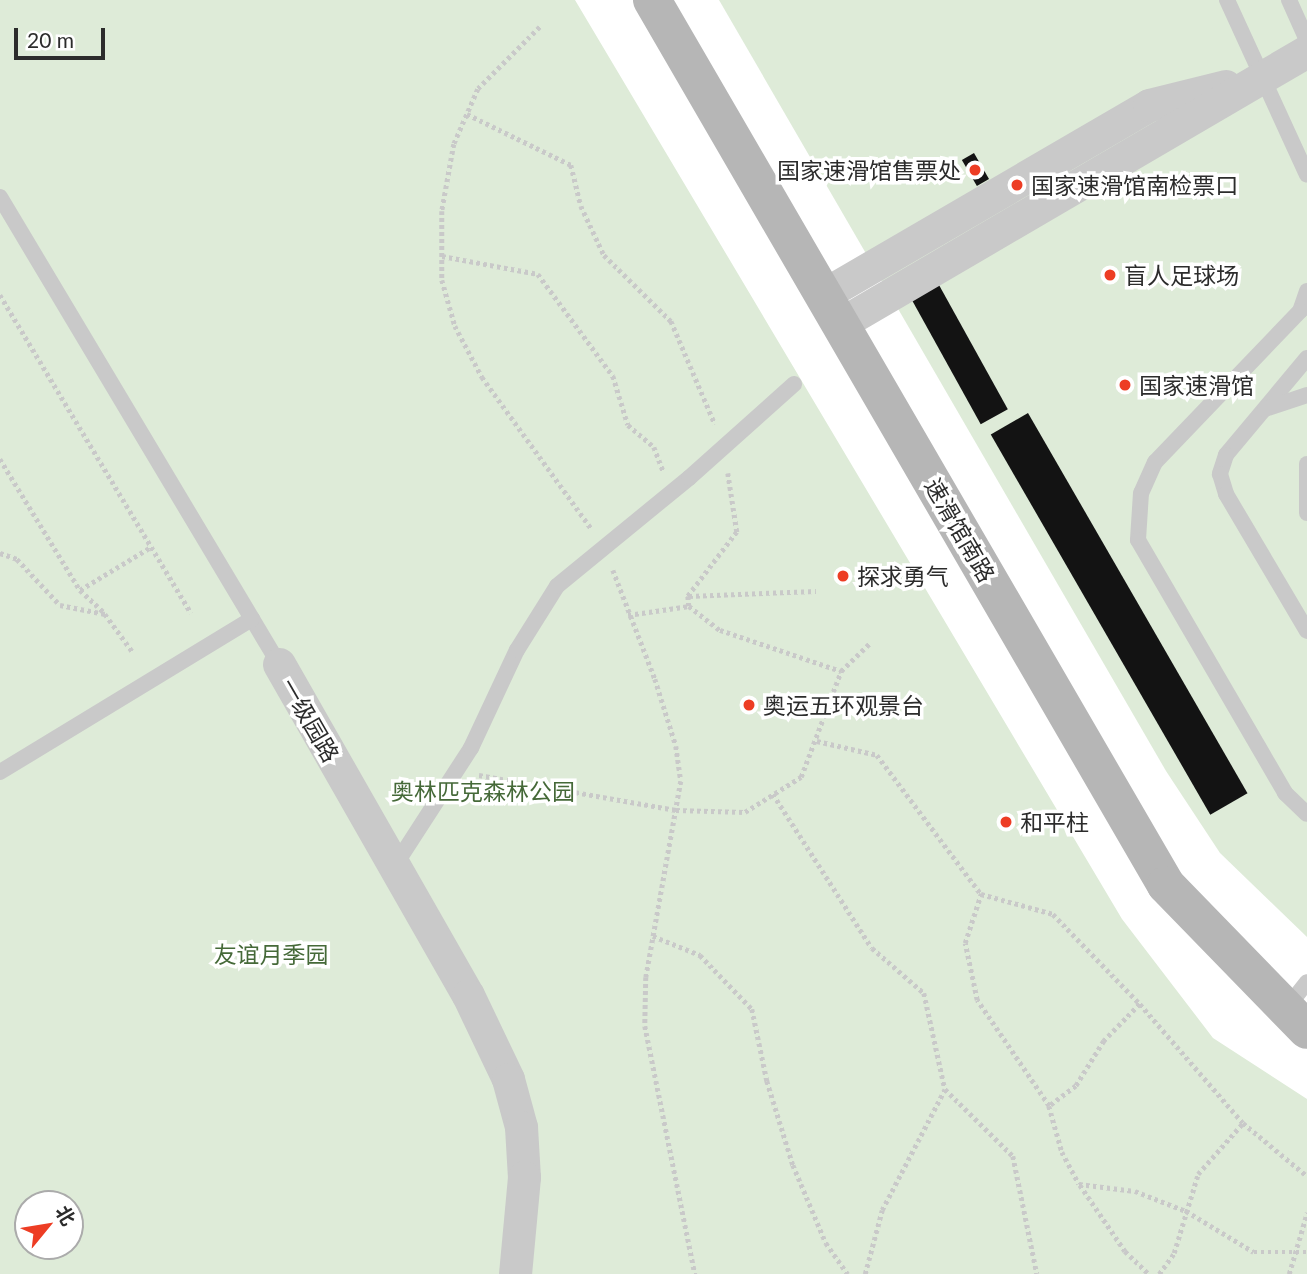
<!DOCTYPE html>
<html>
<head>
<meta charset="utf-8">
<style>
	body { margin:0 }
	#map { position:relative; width:1307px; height:1274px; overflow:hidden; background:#fff; font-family:Lato,"Noto Sans SC",sans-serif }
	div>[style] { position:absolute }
	.green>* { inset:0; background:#deebd8 }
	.building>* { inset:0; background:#131313; transform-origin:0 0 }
	.path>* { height:4.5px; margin-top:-2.25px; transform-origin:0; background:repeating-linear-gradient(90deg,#c9c9c9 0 3.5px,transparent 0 7px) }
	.lane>* { height:16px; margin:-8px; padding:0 8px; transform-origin:8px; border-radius:8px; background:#c9c9c9 }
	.street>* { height:33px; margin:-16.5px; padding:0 16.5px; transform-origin:16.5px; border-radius:16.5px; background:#c9c9c9 }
	.secondary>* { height:38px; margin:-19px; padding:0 19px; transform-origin:19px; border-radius:19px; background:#b6b6b6 }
	.dots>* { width:19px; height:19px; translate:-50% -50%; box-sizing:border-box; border:4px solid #fff; border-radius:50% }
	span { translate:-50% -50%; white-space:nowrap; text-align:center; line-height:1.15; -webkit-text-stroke:7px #fff; paint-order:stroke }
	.poi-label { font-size:23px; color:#2c2c2c }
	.right { translate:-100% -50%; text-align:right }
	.left { translate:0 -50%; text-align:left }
	.street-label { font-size:23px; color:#2c2c2c }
	.park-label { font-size:23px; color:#456938 }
	.north { position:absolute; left:14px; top:1190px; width:70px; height:70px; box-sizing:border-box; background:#fff; border:2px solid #ababab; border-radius:50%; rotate:60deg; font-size:19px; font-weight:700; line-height:28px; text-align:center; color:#2c2c2c }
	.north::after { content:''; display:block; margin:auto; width:24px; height:32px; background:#ed3d24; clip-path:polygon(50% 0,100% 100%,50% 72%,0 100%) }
	.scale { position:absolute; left:14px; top:28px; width:91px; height:32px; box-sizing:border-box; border:4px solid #2c2c2c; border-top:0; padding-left:9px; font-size:21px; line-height:24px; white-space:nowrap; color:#2c2c2c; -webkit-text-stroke:5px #fff; paint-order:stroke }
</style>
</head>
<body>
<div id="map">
	<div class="green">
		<div style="clip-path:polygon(evenodd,0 0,575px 0,1122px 919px,1213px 1038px,1307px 1099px,1307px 1274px,0 1274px,0 0,28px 1204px,70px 1204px,70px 1246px,28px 1246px,28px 1204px)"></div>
		<div style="clip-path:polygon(719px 0,1307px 0,1307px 937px,1220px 853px,1166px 771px)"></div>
	</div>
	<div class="building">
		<div style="left:974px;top:153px;width:30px;height:14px;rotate:60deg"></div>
		<div style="left:939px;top:285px;width:142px;height:31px;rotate:61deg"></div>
		<div style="left:1028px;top:413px;width:439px;height:43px;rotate:60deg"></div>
	</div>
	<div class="path">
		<div style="left:540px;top:27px;width:88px;rotate:135deg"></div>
		<div style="left:478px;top:89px;width:60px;rotate:113.6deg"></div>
		<div style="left:454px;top:144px;width:68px;rotate:100.2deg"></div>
		<div style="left:442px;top:211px;width:69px;rotate:90deg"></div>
		<div style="left:442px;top:280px;width:48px;rotate:74.2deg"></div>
		<div style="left:455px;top:326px;width:58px;rotate:62.1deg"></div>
		<div style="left:482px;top:377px;width:186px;rotate:54.2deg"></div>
		<div style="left:467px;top:114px;width:116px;rotate:26.1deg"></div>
		<div style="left:571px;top:165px;width:42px;rotate:76.3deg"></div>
		<div style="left:581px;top:206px;width:54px;rotate:64.9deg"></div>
		<div style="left:604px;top:255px;width:94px;rotate:44.6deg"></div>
		<div style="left:671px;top:321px;width:112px;rotate:66.9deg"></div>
		<div style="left:442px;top:256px;width:98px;rotate:10.6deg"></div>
		<div style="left:538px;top:274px;width:127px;rotate:53.7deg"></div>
		<div style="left:613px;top:376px;width:51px;rotate:73deg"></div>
		<div style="left:628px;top:425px;width:34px;rotate:40deg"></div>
		<div style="left:654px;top:447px;width:26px;rotate:69deg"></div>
		<div style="left:0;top:295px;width:371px;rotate:59deg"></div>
		<div style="left:0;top:459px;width:153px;rotate:58.6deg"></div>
		<div style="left:80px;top:590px;width:83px;rotate:-31.2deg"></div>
		<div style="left:728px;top:473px;width:60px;rotate:81.3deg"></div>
		<div style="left:737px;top:532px;width:81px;rotate:127.4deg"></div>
		<div style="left:688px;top:596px;width:10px;rotate:84deg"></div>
		<div style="left:689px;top:606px;width:39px;rotate:38deg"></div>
		<div style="left:720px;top:630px;width:128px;rotate:18.7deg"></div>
		<div style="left:0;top:553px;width:18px;rotate:19deg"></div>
		<div style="left:17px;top:559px;width:63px;rotate:46.9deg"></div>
		<div style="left:60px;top:605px;width:46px;rotate:11.3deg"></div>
		<div style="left:105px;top:614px;width:46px;rotate:53.9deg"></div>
		<div style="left:613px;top:570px;width:117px;rotate:68.9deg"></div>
		<div style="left:655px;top:679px;width:70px;rotate:72.6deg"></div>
		<div style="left:676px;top:746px;width:35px;rotate:82deg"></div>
		<div style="left:681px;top:781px;width:199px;rotate:100.1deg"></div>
		<div style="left:646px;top:977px;width:49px;rotate:91.2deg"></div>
		<div style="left:645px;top:1026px;width:253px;rotate:78.6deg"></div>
		<div style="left:80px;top:590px;width:34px;rotate:43deg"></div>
		<div style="left:689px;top:596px;width:127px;rotate:-2.3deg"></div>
		<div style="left:628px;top:615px;width:62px;rotate:-8.4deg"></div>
		<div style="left:817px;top:741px;width:62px;rotate:13.1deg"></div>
		<div style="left:877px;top:755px;width:174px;rotate:53.2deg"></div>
		<div style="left:981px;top:894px;width:75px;rotate:15.5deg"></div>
		<div style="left:1053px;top:914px;width:125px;rotate:46deg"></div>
		<div style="left:1140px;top:1004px;width:52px;rotate:134.2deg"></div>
		<div style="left:1104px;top:1041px;width:53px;rotate:121.9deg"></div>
		<div style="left:1076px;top:1086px;width:34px;rotate:143deg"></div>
		<div style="left:1049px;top:1106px;width:128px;rotate:-124.2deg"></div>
		<div style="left:977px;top:1000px;width:58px;rotate:-101.9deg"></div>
		<div style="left:965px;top:943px;width:52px;rotate:-71.9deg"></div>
		<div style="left:479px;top:775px;width:200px;rotate:10.1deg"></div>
		<div style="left:676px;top:810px;width:69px;rotate:1.7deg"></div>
		<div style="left:745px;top:812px;width:66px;rotate:-32deg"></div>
		<div style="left:801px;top:777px;width:113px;rotate:-69.3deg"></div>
		<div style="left:841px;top:671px;width:40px;rotate:-44deg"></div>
		<div style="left:773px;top:794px;width:183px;rotate:57.3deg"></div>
		<div style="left:872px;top:948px;width:69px;rotate:40.9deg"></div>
		<div style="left:924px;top:993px;width:98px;rotate:77.7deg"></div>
		<div style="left:945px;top:1089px;width:95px;rotate:44.6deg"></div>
		<div style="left:1013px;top:1156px;width:120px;rotate:78.5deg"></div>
		<div style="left:653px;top:936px;width:51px;rotate:22deg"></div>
		<div style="left:700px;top:955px;width:75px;rotate:46.1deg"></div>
		<div style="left:752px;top:1009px;width:74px;rotate:78.2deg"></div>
		<div style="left:767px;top:1081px;width:88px;rotate:72.8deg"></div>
		<div style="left:793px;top:1165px;width:85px;rotate:67.1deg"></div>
		<div style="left:826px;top:1243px;width:38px;rotate:55deg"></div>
		<div style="left:1140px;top:1004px;width:157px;rotate:49.1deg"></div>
		<div style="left:1243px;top:1123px;width:83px;rotate:39.6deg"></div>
		<div style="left:1049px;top:1106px;width:48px;rotate:74.2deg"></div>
		<div style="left:1062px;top:1152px;width:36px;rotate:62deg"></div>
		<div style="left:1079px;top:1184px;width:56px;rotate:7.1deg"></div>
		<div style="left:1135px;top:1191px;width:55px;rotate:21.4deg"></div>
		<div style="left:1186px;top:1211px;width:79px;rotate:31.1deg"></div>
		<div style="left:1254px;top:1252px;width:53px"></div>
		<div style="left:1080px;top:1185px;width:80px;rotate:55.7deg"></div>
		<div style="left:1125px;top:1251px;width:33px;rotate:44deg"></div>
		<div style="left:865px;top:1274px;width:66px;rotate:-75.1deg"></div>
		<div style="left:882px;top:1210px;width:136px;rotate:-62.5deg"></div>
		<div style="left:1159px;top:1274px;width:26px;rotate:-54deg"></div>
		<div style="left:1174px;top:1253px;width:83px;rotate:-73.1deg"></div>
		<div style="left:1198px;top:1174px;width:68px;rotate:-48.6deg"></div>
		<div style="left:1289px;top:1274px;width:64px;rotate:-73.6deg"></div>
	</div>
	<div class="lane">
		<div style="left:1227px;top:0;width:192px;rotate:65.4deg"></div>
		<div style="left:1289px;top:0;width:44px;rotate:65.8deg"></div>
		<div style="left:0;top:197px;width:544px;rotate:59.14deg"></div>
		<div style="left:1307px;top:291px;width:21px;rotate:109deg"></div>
		<div style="left:1300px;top:311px;width:209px;rotate:133.8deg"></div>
		<div style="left:1155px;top:462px;width:34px;rotate:114deg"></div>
		<div style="left:1141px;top:493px;width:47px;rotate:93.7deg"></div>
		<div style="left:1138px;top:540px;width:293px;rotate:59.8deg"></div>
		<div style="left:1285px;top:793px;width:30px;rotate:44deg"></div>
		<div style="left:1307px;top:358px;width:126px;rotate:129.9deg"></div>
		<div style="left:1226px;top:455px;width:20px;rotate:108deg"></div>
		<div style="left:1220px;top:474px;width:21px;rotate:73deg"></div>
		<div style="left:1226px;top:494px;width:159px;rotate:59.4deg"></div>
		<div style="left:1265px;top:409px;width:44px;rotate:-18.4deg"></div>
		<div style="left:1307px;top:464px;width:49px;rotate:90deg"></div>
		<div style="left:0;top:772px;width:295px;rotate:-31.3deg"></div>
		<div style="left:394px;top:867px;width:142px;rotate:-57.1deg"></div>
		<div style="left:471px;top:748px;width:108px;rotate:-64.9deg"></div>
		<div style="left:517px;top:650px;width:75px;rotate:-58deg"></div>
		<div style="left:557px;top:586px;width:171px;rotate:-39.3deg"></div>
		<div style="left:689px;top:478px;width:141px;rotate:-41.8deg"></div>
		<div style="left:1286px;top:1009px;width:34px;rotate:-52deg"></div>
	</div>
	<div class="street">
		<div style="left:823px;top:295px;width:377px;rotate:-30.2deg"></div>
		<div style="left:1149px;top:105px;width:79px;rotate:-13.9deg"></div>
		<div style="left:840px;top:324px;width:541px;rotate:-30.31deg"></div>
		<div style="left:279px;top:664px;width:381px;rotate:60.3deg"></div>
		<div style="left:468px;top:995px;width:93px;rotate:64.5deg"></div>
		<div style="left:508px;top:1079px;width:50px;rotate:74.8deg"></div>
		<div style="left:521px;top:1127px;width:50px;rotate:86.6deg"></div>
		<div style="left:524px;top:1177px;width:97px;rotate:95.3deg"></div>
	</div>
	<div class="secondary">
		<div style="left:652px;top:0;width:1023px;rotate:59.85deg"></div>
		<div style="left:1166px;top:885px;width:202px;rotate:45.8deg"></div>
	</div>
	<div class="dots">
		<div style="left:975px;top:170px;background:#ed3d24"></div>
		<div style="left:1017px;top:185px;background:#ed3d24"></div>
		<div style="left:1110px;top:275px;background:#ed3d24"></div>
		<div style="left:1125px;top:385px;background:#ed3d24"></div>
		<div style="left:843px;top:576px;background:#ed3d24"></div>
		<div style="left:749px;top:705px;background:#ed3d24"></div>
		<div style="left:1006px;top:822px;background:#ed3d24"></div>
	</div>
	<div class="poi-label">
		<span class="right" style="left:961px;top:170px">国家速滑馆售票处</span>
		<span class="left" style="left:1031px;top:185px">国家速滑馆南检票口</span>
		<span class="left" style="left:1124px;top:275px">盲人足球场</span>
		<span class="left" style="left:1139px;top:385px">国家速滑馆</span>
		<span class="left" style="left:857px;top:576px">探求勇气</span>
		<span class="left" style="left:763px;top:705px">奥运五环观景台</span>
		<span class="left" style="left:1020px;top:822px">和平柱</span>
	</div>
	<div class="street-label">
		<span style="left:960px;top:530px;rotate:60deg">速滑馆南路</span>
		<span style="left:310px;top:720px;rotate:60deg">一级园路</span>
	</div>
	<div class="park-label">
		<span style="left:483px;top:791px">奥林匹克森林公园</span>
		<span style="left:271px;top:954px">友谊月季园</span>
	</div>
	<div class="north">北</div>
	<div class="scale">20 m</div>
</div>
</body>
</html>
